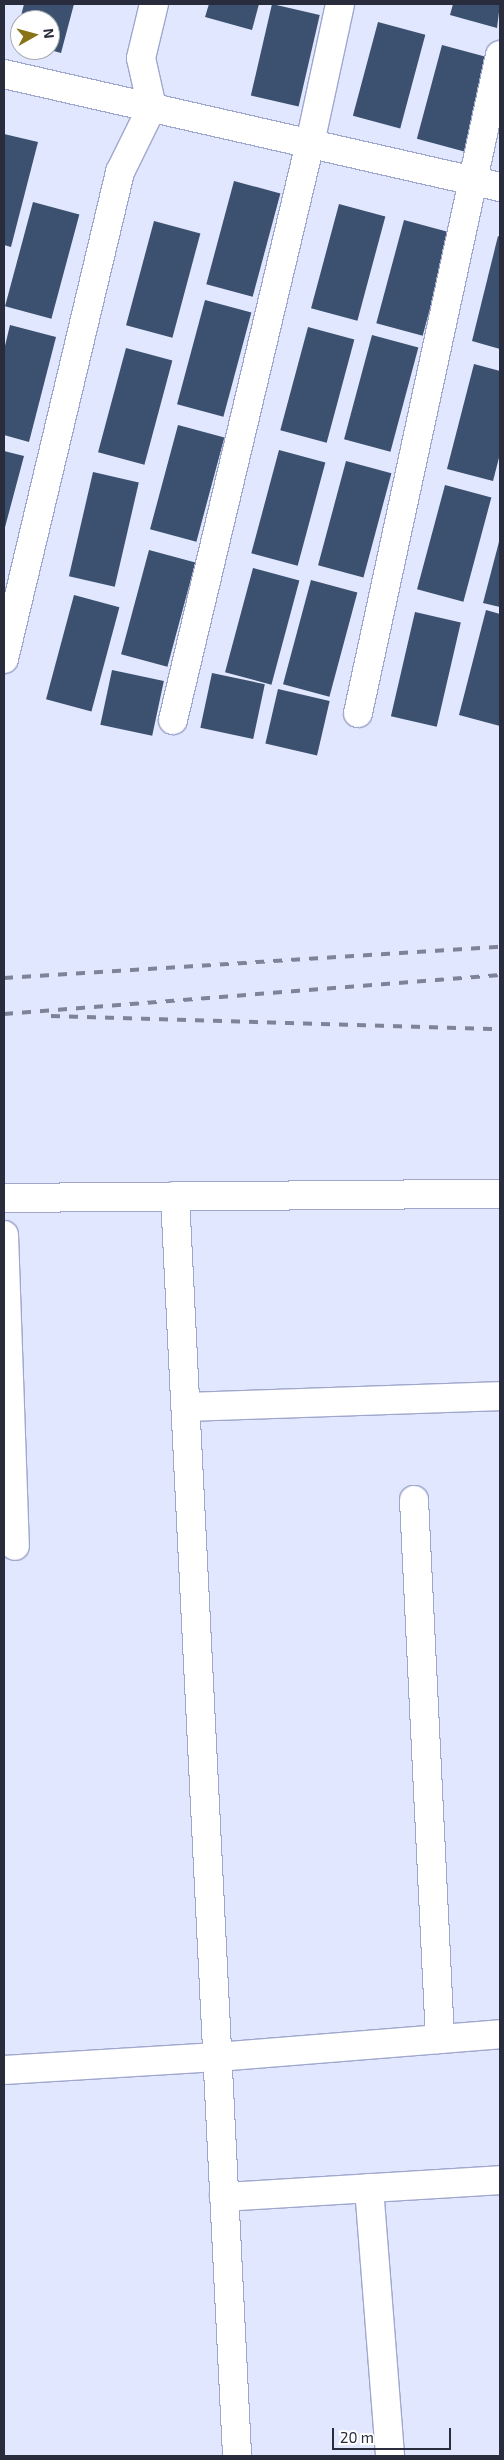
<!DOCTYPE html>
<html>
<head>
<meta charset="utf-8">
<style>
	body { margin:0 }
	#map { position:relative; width:504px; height:2460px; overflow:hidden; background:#e1e7ff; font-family:"Exo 2",sans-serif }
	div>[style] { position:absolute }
	.building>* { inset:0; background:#3b516f; transform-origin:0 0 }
	.roads { filter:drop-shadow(1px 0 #9fa7cd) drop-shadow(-1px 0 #9fa7cd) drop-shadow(0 1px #9fa7cd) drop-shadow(0 -1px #9fa7cd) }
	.minor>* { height:28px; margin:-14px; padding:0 14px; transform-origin:14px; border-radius:14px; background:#fff }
	.rail>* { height:4px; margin-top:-2px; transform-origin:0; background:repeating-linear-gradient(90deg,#7f8397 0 9px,transparent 0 18px) }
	span { translate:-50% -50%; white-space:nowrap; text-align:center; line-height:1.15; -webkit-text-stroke:5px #fff; paint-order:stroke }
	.frame { position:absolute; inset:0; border:5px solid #292c3c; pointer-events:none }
	.north { position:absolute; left:10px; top:10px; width:50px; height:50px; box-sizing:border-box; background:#fff; border:1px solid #a9abb1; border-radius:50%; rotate:83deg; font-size:14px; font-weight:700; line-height:20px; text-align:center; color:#292c3c }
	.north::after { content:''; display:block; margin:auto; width:18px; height:22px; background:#887417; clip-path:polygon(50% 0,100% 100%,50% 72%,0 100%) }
	.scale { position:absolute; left:332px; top:2428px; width:119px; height:22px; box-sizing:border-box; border:2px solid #292c3c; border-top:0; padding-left:6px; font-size:15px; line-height:18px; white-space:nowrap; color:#292c3c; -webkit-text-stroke:4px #fff; paint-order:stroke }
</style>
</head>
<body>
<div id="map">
	<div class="building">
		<div style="clip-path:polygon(24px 4px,74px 4px,61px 53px,50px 50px,50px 20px,20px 20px)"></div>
		<div style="clip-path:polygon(209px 4px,259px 4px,252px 30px,205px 17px)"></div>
		<div style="left:272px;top:4px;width:49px;height:94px;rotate:13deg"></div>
		<div style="clip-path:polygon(453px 4px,500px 4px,497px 28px,450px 15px)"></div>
		<div style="clip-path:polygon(19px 21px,20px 21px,20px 41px,14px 40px)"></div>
		<div style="left:378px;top:22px;width:49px;height:97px;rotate:15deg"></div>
		<div style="left:442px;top:45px;width:49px;height:97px;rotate:15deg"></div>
		<div style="clip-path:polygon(4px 134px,38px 142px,11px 247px,4px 245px)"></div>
		<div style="left:234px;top:181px;width:48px;height:107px;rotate:15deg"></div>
		<div style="left:33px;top:202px;width:48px;height:108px;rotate:15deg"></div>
		<div style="left:339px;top:204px;width:48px;height:108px;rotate:15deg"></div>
		<div style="left:404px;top:220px;width:48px;height:107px;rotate:15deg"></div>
		<div style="left:154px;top:221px;width:48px;height:108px;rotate:15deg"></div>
		<div style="clip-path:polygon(498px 236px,500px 237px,500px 349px,472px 341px)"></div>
		<div style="left:205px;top:300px;width:48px;height:108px;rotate:15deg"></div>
		<div style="clip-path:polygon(10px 325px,56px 337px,29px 442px,4px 435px,4px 350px)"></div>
		<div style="left:308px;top:327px;width:48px;height:107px;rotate:15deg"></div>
		<div style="left:372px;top:335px;width:48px;height:108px;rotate:15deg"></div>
		<div style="left:126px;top:348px;width:48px;height:108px;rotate:15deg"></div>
		<div style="clip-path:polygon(474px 364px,500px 371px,500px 454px,493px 481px,447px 469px)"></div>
		<div style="left:178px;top:425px;width:48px;height:108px;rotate:15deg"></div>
		<div style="left:279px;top:450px;width:48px;height:107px;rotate:15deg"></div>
		<div style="clip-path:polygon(4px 451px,24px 456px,4px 531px)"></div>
		<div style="left:346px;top:461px;width:47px;height:108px;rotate:15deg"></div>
		<div style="left:93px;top:472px;width:47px;height:107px;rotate:13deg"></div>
		<div style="left:445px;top:485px;width:48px;height:108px;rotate:15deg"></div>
		<div style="clip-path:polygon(500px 538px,500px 607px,483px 603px)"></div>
		<div style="left:149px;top:550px;width:48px;height:108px;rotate:15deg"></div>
		<div style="left:253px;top:568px;width:48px;height:108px;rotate:15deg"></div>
		<div style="left:311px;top:580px;width:48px;height:108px;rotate:15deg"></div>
		<div style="left:74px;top:595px;width:47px;height:108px;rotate:15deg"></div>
		<div style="clip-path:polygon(486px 610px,500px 614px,500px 726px,459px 715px)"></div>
		<div style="left:415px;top:612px;width:47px;height:107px;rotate:13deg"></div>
		<div style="left:112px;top:670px;width:53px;height:56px;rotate:12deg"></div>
		<div style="left:212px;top:673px;width:54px;height:56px;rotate:12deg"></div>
		<div style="left:278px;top:689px;width:53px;height:56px;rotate:13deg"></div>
	</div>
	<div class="roads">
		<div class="minor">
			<div style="left:4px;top:74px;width:509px;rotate:12.83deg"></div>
			<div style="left:4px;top:659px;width:501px;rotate:-76.6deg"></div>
			<div style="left:120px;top:172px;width:72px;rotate:-63.8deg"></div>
			<div style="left:152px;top:107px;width:50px;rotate:-102.7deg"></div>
			<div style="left:141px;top:58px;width:56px;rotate:-76.5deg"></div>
			<div style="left:358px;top:713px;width:673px;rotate:-77.82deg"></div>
			<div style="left:173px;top:720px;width:593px;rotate:-76.64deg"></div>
			<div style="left:310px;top:143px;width:142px;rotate:-77.8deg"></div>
			<div style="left:175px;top:1196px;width:1262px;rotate:87.18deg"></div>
			<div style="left:4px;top:1198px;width:496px;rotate:-0.5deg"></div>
			<div style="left:4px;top:1235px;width:311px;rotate:88deg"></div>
			<div style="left:186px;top:1407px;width:314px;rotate:-2deg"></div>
			<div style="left:414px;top:1500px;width:540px;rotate:87.24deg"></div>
			<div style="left:4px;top:2070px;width:213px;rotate:-3.5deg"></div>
			<div style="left:217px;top:2057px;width:284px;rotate:-4.6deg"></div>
			<div style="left:369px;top:2188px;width:269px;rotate:85.5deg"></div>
			<div style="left:224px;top:2197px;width:277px;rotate:-3.5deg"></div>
		</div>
	</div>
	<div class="rail">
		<div style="left:4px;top:978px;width:497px;rotate:-3.6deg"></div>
		<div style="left:4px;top:1014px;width:498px;rotate:-4.5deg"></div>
		<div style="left:51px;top:1016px;width:449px;rotate:1.7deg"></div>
	</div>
	<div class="frame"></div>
	<div class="north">N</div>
	<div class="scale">20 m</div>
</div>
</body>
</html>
